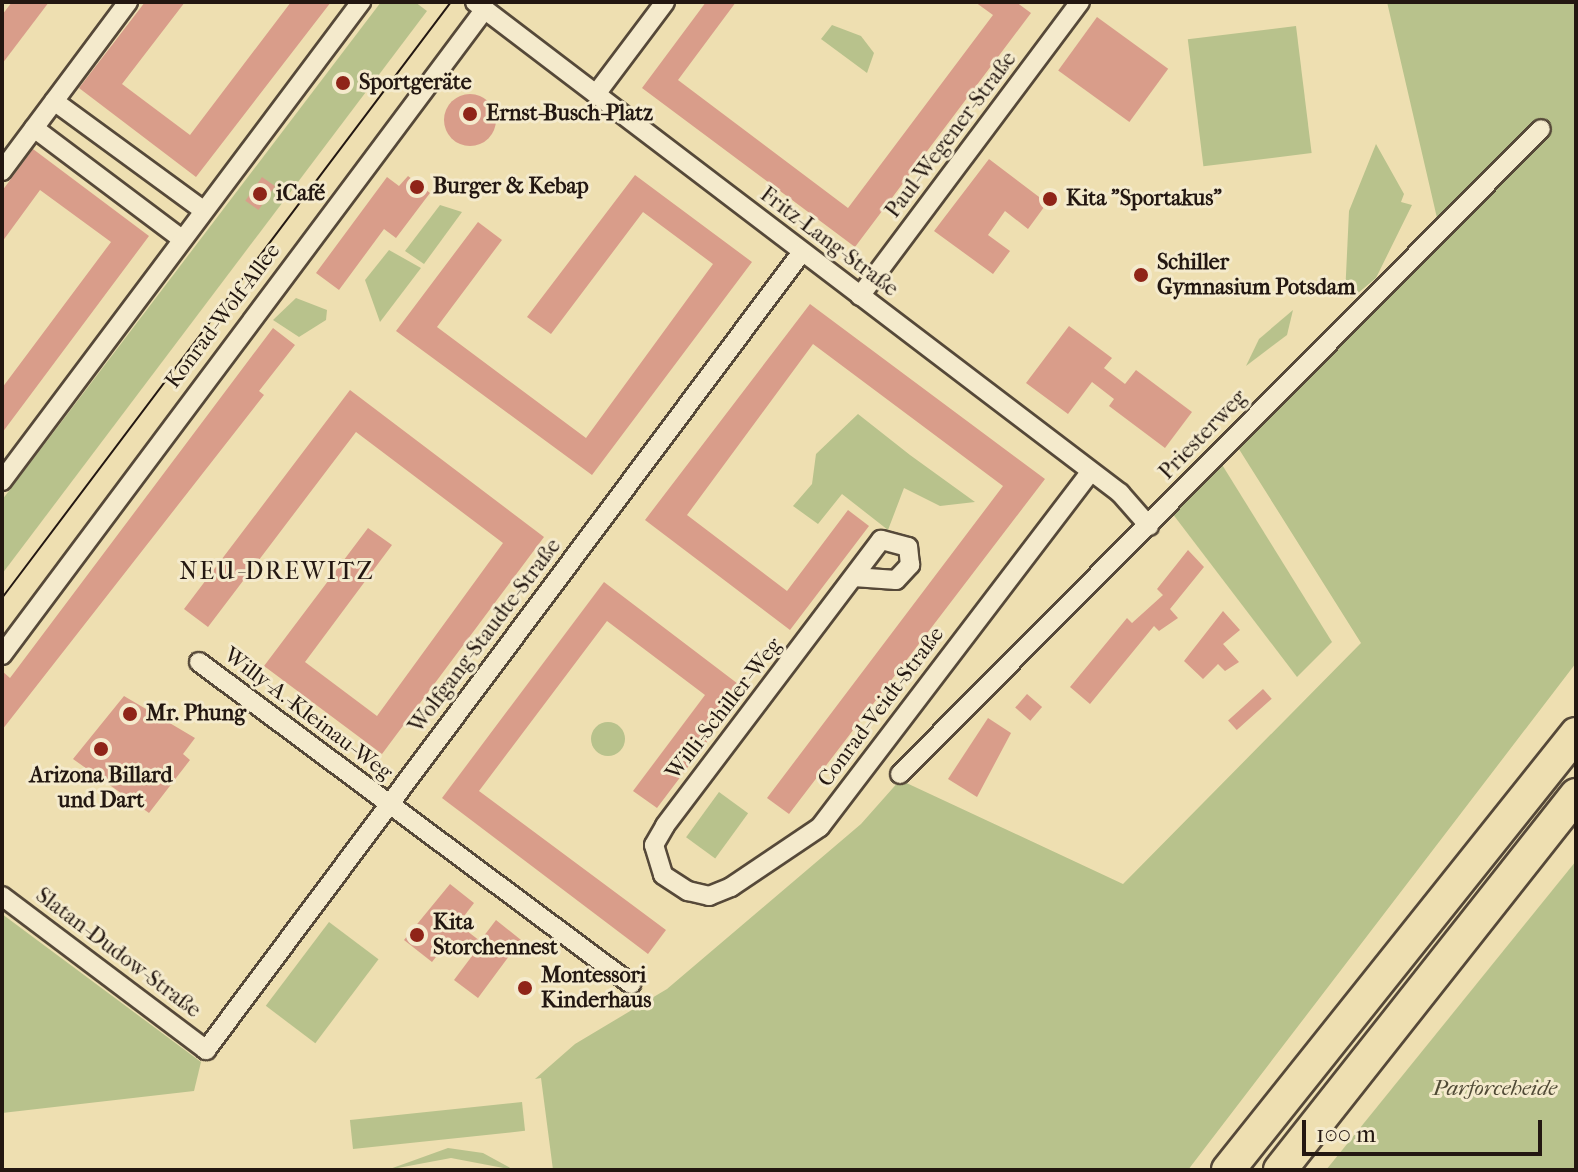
<!DOCTYPE html>
<html>
<head>
<meta charset="utf-8">
<style>
	body { margin:0 }
	#map { position:relative; width:1578px; height:1172px; overflow:hidden; background:#eedfb1; font-family:"IM FELL French Canon",serif }
	div>[style] { position:absolute }
	.green>* { inset:0; background:#b8c28c; transform-origin:0 0 }
	.round { border-radius:50% }
	.building>* { inset:0; background:#d99d8a; transform-origin:0 0 }
	.roads { filter:drop-shadow(2px 0 #564939) drop-shadow(-2px 0 #564939) drop-shadow(0 2px #564939) drop-shadow(0 -2px #564939) }
	.street>* { height:18px; margin:-9px; padding:0 9px; transform-origin:9px; border-radius:9px; background:#f4eacc }
	.highway>* { height:32px; margin:-16px; padding:0 16px; transform-origin:16px; border-radius:16px; background:#eedfb1 }
	.tram>* { height:2px; margin:-1px; padding:0 1px; transform-origin:1px; border-radius:1px; background:#231711 }
	.dots>* { width:22px; height:22px; translate:-50% -50%; box-sizing:border-box; border:4px solid #f4eacc; border-radius:50% }
	span { translate:-50% -50%; white-space:nowrap; text-align:center; line-height:1.15; -webkit-text-stroke:6px #f4eacc; paint-order:stroke }
	.poi-label { font-size:22px; color:#231711; font-weight:700 }
	.left { translate:0 -50%; text-align:left }
	.street-label { font-size:22px; color:#231711 }
	.park-label { font-size:22px; color:#504a36; font-style:italic }
	.neighbourhood-label { font-size:24px; color:#231711; letter-spacing:2px }
	.frame { position:absolute; inset:0; border:4px solid #231711; pointer-events:none }
	.scale { position:absolute; left:1302px; top:1120px; width:240px; height:36px; box-sizing:border-box; border:4px solid #231711; border-top:0; padding-left:10px; font-size:24px; line-height:28px; white-space:nowrap; color:#231711; -webkit-text-stroke:6px #f4eacc; paint-order:stroke }
</style>
</head>
<body>
<div id="map">
	<div class="green">
		<div style="clip-path:polygon(381px 2px,415px 2px,427px 11px,2px 574px,2px 500px)"></div>
		<div style="clip-path:polygon(1387px 2px,1576px 2px,1576px 663px,1188px 1170px,553px 1170px,541px 1078px,535px 1079px,575px 1044px,667px 989px,861px 824px,900px 780px,1123px 884px,1361px 643px,1237px 446px,1532px 147px,1529px 125px,1437px 218px)"></div>
		<div style="clip-path:polygon(832px 25px,861px 36px,874px 53px,867px 73px,821px 39px)"></div>
		<div style="left:1296px;top:26px;width:128px;height:109px;rotate:83deg"></div>
		<div style="clip-path:polygon(1376px 144px,1404px 194px,1401px 202px,1412px 205px,1376px 278px,1352px 298px,1345px 296px,1349px 211px)"></div>
		<div style="clip-path:polygon(440px 205px,462px 212px,424px 264px,405px 251px)"></div>
		<div style="clip-path:polygon(389px 250px,421px 268px,380px 322px,365px 280px)"></div>
		<div style="clip-path:polygon(296px 298px,327px 310px,326px 320px,299px 337px,273px 320px)"></div>
		<div style="clip-path:polygon(1293px 310px,1287px 335px,1246px 366px,1259px 339px)"></div>
		<div style="clip-path:polygon(858px 414px,910px 455px,975px 502px,940px 506px,904px 488px,888px 530px,842px 494px,818px 524px,793px 506px,812px 484px,816px 454px)"></div>
		<div style="clip-path:polygon(1221px 463px,1332px 642px,1297px 677px,1172px 513px)"></div>
		<div class="round" style="left:591px;top:722px;width:34px;height:34px"></div>
		<div style="left:719px;top:792px;width:36px;height:56px;rotate:36deg"></div>
		<div style="clip-path:polygon(1576px 861px,1576px 1170px,1326px 1170px)"></div>
		<div style="clip-path:polygon(2px 914px,201px 1062px,194px 1091px,2px 1113px)"></div>
		<div style="left:329px;top:922px;width:62px;height:105px;rotate:37deg"></div>
		<div style="left:522px;top:1102px;width:29px;height:173px;rotate:84deg"></div>
		<div style="clip-path:polygon(448px 1148px,483px 1153px,514px 1170px,451px 1158px,387px 1170px)"></div>
	</div>
	<div class="building">
		<div style="clip-path:polygon(12px 2px,49px 2px,2px 64px,2px 15px)"></div>
		<div style="clip-path:polygon(145px 2px,185px 2px,122px 84px,190px 135px,291px 2px,331px 2px,196px 177px,79px 88px)"></div>
		<div style="clip-path:polygon(706px 2px,736px 2px,678px 80px,848px 208px,993px 15px,975px 2px,1016px 2px,1031px 13px,855px 247px,642px 88px)"></div>
		<div style="left:1097px;top:17px;width:88px;height:66px;rotate:36deg"></div>
		<div class="round" style="left:444px;top:94px;width:52px;height:52px"></div>
		<div style="clip-path:polygon(33px 149px,149px 236px,2px 433px,2px 388px,111px 242px,40px 190px,2px 242px,2px 191px)"></div>
		<div style="clip-path:polygon(989px 159px,1047px 203px,1028px 229px,1005px 211px,988px 235px,1010px 251px,993px 274px,934px 231px)"></div>
		<div style="clip-path:polygon(635px 175px,752px 262px,592px 475px,396px 331px,478px 222px,502px 240px,437px 327px,586px 438px,713px 264px,643px 212px,551px 334px,527px 317px)"></div>
		<div style="clip-path:polygon(408px 176px,430px 193px,396px 238px,384px 229px,339px 290px,316px 273px,387px 177px,399px 186px)"></div>
		<div style="left:262px;top:177px;width:16px;height:29px;rotate:35deg"></div>
		<div style="clip-path:polygon(810px 304px,1045px 479px,789px 814px,767px 798px,1003px 486px,813px 344px,687px 515px,787px 591px,848px 510px,869px 526px,790px 630px,645px 520px)"></div>
		<div style="clip-path:polygon(1069px 326px,1112px 358px,1104px 368px,1125px 384px,1136px 370px,1192px 412px,1165px 448px,1109px 406px,1114px 399px,1092px 382px,1068px 414px,1026px 383px)"></div>
		<div style="clip-path:polygon(273px 328px,295px 345px,259px 391px,264px 395px,2px 730px,2px 671px,10px 678px)"></div>
		<div style="clip-path:polygon(350px 390px,544px 537px,382px 754px,264px 666px,368px 528px,392px 545px,305px 662px,377px 716px,503px 543px,356px 432px,208px 627px,184px 609px)"></div>
		<div style="clip-path:polygon(1188px 550px,1204px 567px,1170px 609px,1178px 618px,1159px 631px,1154px 626px,1090px 704px,1070px 687px,1127px 618px,1132px 623px,1163px 595px,1157px 589px)"></div>
		<div style="clip-path:polygon(604px 582px,746px 690px,657px 808px,633px 791px,705px 695px,607px 621px,479px 791px,666px 930px,648px 954px,442px 798px)"></div>
		<div style="clip-path:polygon(1223px 611px,1240px 630px,1223px 644px,1239px 662px,1225px 671px,1218px 664px,1203px 679px,1184px 661px)"></div>
		<div style="left:1263px;top:689px;width:13px;height:47px;rotate:48deg"></div>
		<div style="left:1027px;top:694px;width:20px;height:18px;rotate:41deg"></div>
		<div style="clip-path:polygon(124px 696px,195px 738px,183px 754px,190px 760px,149px 813px,73px 759px)"></div>
		<div style="clip-path:polygon(988px 718px,1011px 733px,977px 797px,948px 779px)"></div>
		<div style="clip-path:polygon(450px 884px,474px 903px,458px 924px,480px 941px,496px 920px,521px 940px,478px 998px,454px 980px,472px 956px,450px 939px,432px 962px,404px 940px)"></div>
	</div>
	<div class="roads">
		<div class="street">
			<div style="left:475px;top:2px;width:811px;rotate:37.28deg"></div>
			<div style="left:1120px;top:493px;width:44px;rotate:48.7deg"></div>
			<div style="left:596px;top:94px;width:115px;rotate:-53.1deg"></div>
			<div style="left:54px;top:101px;width:185px;rotate:36.2deg"></div>
			<div style="left:34px;top:128px;width:185px;rotate:36.9deg"></div>
			<div style="left:2px;top:171px;width:211px;rotate:-53.3deg"></div>
			<div style="left:860px;top:296px;width:367px;rotate:-53.2deg"></div>
			<div style="left:2px;top:481px;width:599px;rotate:-53.15deg"></div>
			<div style="left:854px;top:577px;width:42px;rotate:4.1deg"></div>
			<div style="left:896px;top:580px;width:21px;rotate:-47deg"></div>
			<div style="left:910px;top:565px;width:18px;rotate:-96deg"></div>
			<div style="left:908px;top:547px;width:28px;rotate:-165deg"></div>
			<div style="left:881px;top:540px;width:358px;rotate:127.1deg"></div>
			<div style="left:665px;top:826px;width:22px;rotate:120deg"></div>
			<div style="left:654px;top:845px;width:31px;rotate:73deg"></div>
			<div style="left:663px;top:875px;width:30px;rotate:33deg"></div>
			<div style="left:688px;top:891px;width:22px;rotate:13deg"></div>
			<div style="left:709px;top:896px;width:24px;rotate:-22deg"></div>
			<div style="left:731px;top:887px;width:107px;rotate:-34deg"></div>
			<div style="left:820px;top:827px;width:446px;rotate:-52.7deg"></div>
			<div style="left:2px;top:655px;width:807px;rotate:-53.22deg"></div>
			<div style="left:199px;top:662px;width:539px;rotate:36.7deg"></div>
			<div style="left:900px;top:774px;width:909px;rotate:-45.18deg"></div>
			<div style="left:2px;top:896px;width:256px;rotate:37deg"></div>
			<div style="left:206px;top:1050px;width:996px;rotate:-53.25deg"></div>
		</div>
		<div class="highway">
			<div style="left:1228px;top:1170px;width:558px;rotate:-51.4deg"></div>
			<div style="left:1280px;top:1170px;width:478px;rotate:-51.7deg"></div>
		</div>
	</div>
	<div class="tram">
		<div style="left:2px;top:598px;width:746px;rotate:-53.01deg"></div>
	</div>
	<div class="dots">
		<div style="left:343px;top:83px;background:#8f2418"></div>
		<div style="left:470px;top:114px;background:#8f2418"></div>
		<div style="left:417px;top:187px;background:#8f2418"></div>
		<div style="left:260px;top:194px;background:#8f2418"></div>
		<div style="left:1050px;top:199px;background:#8f2418"></div>
		<div style="left:1141px;top:275px;background:#8f2418"></div>
		<div style="left:130px;top:714px;background:#8f2418"></div>
		<div style="left:101px;top:749px;background:#8f2418"></div>
		<div style="left:417px;top:935px;background:#8f2418"></div>
		<div style="left:525px;top:988px;background:#8f2418"></div>
	</div>
	<div class="poi-label">
		<span class="left" style="left:359px;top:83px">Sportgeräte</span>
		<span class="left" style="left:486px;top:114px">Ernst-Busch-Platz</span>
		<span class="left" style="left:433px;top:187px">Burger &amp; Kebap</span>
		<span class="left" style="left:276px;top:194px">iCafé</span>
		<span class="left" style="left:1066px;top:199px">Kita "Sportakus"</span>
		<span class="left" style="left:1157px;top:275px">Schiller<br>Gymnasium Potsdam</span>
		<span class="left" style="left:146px;top:714px">Mr. Phung</span>
		<span style="left:101px;top:788px">Arizona Billard<br>und Dart</span>
		<span class="left" style="left:433px;top:935px">Kita<br>Storchennest</span>
		<span class="left" style="left:541px;top:988px">Montessori<br>Kinderhaus</span>
	</div>
	<div class="street-label">
		<span style="left:951px;top:135px;rotate:-53deg">Paul-Wegener-Straße</span>
		<span style="left:829px;top:242px;rotate:37deg">Fritz-Lang-Straße</span>
		<span style="left:223px;top:316px;rotate:-53deg">Konrad-Wolf-Allee</span>
		<span style="left:1203px;top:435px;rotate:-46deg">Priesterweg</span>
		<span style="left:485px;top:636px;rotate:-53deg">Wolfgang-Staudte-Straße</span>
		<span style="left:881px;top:707px;rotate:-53deg">Conrad-Veidt-Straße</span>
		<span style="left:724px;top:709px;rotate:-52deg">Willi-Schiller-Weg</span>
		<span style="left:308px;top:714px;rotate:37deg">Willy-A.-Kleinau-Weg</span>
		<span style="left:118px;top:953px;rotate:37deg">Slatan-Dudow-Straße</span>
	</div>
	<div class="park-label">
		<span style="left:1495px;top:1089px">Parforceheide</span>
	</div>
	<div class="neighbourhood-label">
		<span style="left:277px;top:572px">NEU-DREWITZ</span>
	</div>
	<div class="frame"></div>
	<div class="scale">100 m</div>
</div>
</body>
</html>
